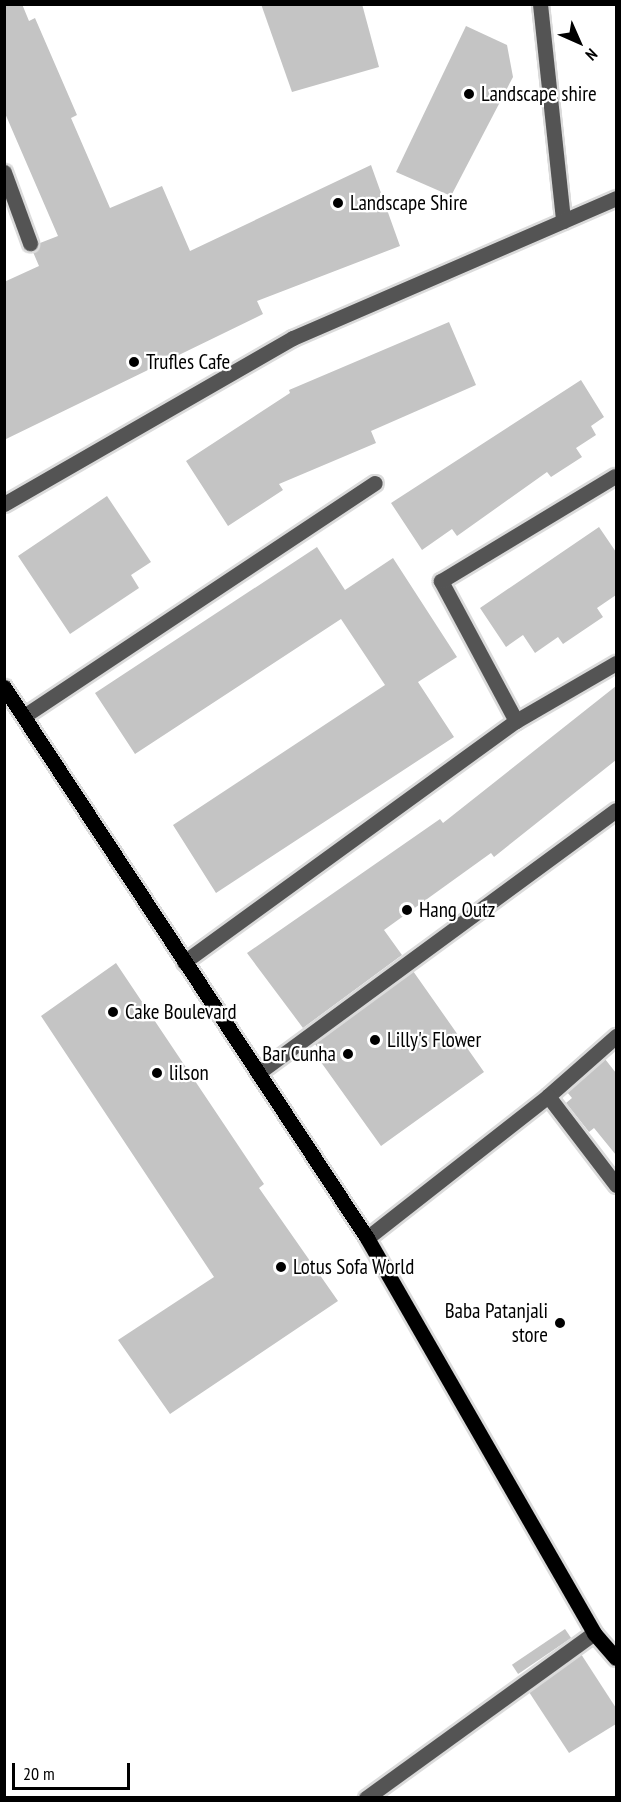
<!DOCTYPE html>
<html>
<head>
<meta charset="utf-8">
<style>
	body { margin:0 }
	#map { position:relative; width:621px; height:1802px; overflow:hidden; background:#fff; font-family:"PT Sans Narrow",sans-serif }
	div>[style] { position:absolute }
	.building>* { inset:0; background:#c4c4c4; transform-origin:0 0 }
	.roads { filter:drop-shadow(2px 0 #dbdbdb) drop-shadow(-2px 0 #dbdbdb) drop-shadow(0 2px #dbdbdb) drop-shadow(0 -2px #dbdbdb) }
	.minor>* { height:15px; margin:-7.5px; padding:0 7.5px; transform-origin:7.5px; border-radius:7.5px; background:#545454 }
	.major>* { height:15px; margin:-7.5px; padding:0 7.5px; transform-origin:7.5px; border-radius:7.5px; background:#000 }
	.dots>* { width:16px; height:16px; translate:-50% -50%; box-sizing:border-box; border:3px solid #fff; border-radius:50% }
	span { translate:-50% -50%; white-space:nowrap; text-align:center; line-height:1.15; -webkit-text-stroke:4.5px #fff; paint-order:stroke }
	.poi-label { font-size:21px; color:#000 }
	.left { translate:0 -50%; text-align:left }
	.right { translate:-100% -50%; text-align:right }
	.frame { position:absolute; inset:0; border:6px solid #000; pointer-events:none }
	.north { position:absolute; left:549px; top:12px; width:60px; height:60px; -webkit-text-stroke:4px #fff; paint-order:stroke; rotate:135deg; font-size:16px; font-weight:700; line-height:24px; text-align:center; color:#000 }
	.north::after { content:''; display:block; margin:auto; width:21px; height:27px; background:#000; clip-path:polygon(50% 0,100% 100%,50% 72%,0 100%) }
	.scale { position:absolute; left:12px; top:1763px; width:118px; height:27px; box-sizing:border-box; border:3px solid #000; border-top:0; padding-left:8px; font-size:18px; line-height:21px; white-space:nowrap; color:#000; -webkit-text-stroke:4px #fff; paint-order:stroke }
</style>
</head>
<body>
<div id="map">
	<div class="building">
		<div style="clip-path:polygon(4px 4px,22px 4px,29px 21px,35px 18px,77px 115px,71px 118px,110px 208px,162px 186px,190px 251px,371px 165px,400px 246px,257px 301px,263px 314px,4px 440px,4px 282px,39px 266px,33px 252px,40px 243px,58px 236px,4px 111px)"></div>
		<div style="clip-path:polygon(261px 4px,362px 4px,379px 67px,292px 92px)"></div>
		<div style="clip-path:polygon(466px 26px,507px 45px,513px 77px,451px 196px,396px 172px)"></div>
		<div style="clip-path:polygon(449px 322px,476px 385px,371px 431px,376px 443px,279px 484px,283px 490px,228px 526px,186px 461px,290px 393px,289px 390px)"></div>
		<div style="clip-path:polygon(581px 380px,604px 417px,591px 426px,596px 435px,576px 448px,582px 457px,551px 477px,547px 472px,457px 536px,452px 529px,422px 550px,391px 503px)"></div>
		<div style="clip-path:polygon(107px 496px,151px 562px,131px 575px,139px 588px,70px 634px,18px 556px)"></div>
		<div style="clip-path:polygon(599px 527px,616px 552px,616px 595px,597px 608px,603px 617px,563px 644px,558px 637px,535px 653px,523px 635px,506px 647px,480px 608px)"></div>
		<div style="clip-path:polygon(317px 547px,345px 590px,393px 558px,457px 657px,418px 682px,454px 737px,216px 893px,173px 825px,385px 685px,341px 619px,135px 754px,95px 693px)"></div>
		<div style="clip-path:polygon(616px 686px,616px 760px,494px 857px,491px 853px,384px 930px,402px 955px,303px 1028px,247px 953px,440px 819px,443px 823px)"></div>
		<div style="clip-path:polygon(116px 963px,264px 1184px,259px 1188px,338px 1301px,170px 1414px,118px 1340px,214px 1277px,41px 1016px)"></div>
		<div style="clip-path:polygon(413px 971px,484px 1072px,381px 1146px,313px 1051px,318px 1048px,315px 1044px)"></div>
		<div style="clip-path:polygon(605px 1059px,616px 1073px,616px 1155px,594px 1128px,589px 1132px,566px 1103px,572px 1098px,567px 1092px)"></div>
		<div style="left:565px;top:1629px;width:11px;height:64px;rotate:56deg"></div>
		<div style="clip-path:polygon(581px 1654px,616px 1708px,616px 1724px,569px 1753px,529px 1692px)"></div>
	</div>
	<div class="roads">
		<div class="minor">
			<div style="left:540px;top:4px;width:218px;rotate:83.9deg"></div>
			<div style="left:4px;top:172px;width:76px;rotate:69.9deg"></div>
			<div style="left:4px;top:504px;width:333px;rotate:-29.9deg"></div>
			<div style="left:293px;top:338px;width:352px;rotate:-23.4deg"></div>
			<div style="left:24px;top:716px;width:421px;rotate:-33.6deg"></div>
			<div style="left:516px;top:721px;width:116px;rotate:-30.1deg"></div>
			<div style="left:184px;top:962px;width:410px;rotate:-36deg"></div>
			<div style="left:516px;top:721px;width:159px;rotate:-118.2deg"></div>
			<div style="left:441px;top:581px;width:203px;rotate:-31.1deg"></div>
			<div style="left:258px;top:1073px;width:444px;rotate:-36.3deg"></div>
			<div style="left:548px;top:1096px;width:91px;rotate:-41.4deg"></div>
			<div style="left:367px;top:1238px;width:230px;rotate:-38.1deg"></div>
			<div style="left:548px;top:1096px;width:112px;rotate:52.6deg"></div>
			<div style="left:366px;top:1798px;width:281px;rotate:-35.9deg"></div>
		</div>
		<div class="major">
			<div style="left:4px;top:687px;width:660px;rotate:56.62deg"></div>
			<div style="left:367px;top:1238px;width:456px;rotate:60.1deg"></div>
			<div style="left:594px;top:1633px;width:33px;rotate:49deg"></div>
		</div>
	</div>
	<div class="dots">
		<div style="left:469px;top:94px;background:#000"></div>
		<div style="left:338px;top:203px;background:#000"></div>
		<div style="left:134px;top:362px;background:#000"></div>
		<div style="left:407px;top:910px;background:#000"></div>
		<div style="left:113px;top:1012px;background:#000"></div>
		<div style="left:375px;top:1040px;background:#000"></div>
		<div style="left:348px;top:1054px;background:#000"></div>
		<div style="left:157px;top:1073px;background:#000"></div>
		<div style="left:281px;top:1267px;background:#000"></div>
		<div style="left:560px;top:1323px;background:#000"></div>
	</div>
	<div class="poi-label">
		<span class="left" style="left:481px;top:94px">Landscape shire</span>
		<span class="left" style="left:350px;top:203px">Landscape Shire</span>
		<span class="left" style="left:146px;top:362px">Trufles Cafe</span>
		<span class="left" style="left:419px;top:910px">Hang Outz</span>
		<span class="left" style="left:125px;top:1012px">Cake Boulevard</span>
		<span class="left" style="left:387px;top:1040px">Lilly's Flower</span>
		<span class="right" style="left:336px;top:1054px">Bar Cunha</span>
		<span class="left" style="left:169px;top:1073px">lilson</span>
		<span class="left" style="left:293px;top:1267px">Lotus Sofa World</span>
		<span class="right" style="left:548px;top:1323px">Baba Patanjali<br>store</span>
	</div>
	<div class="frame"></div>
	<div class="north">N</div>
	<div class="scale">20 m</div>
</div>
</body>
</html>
